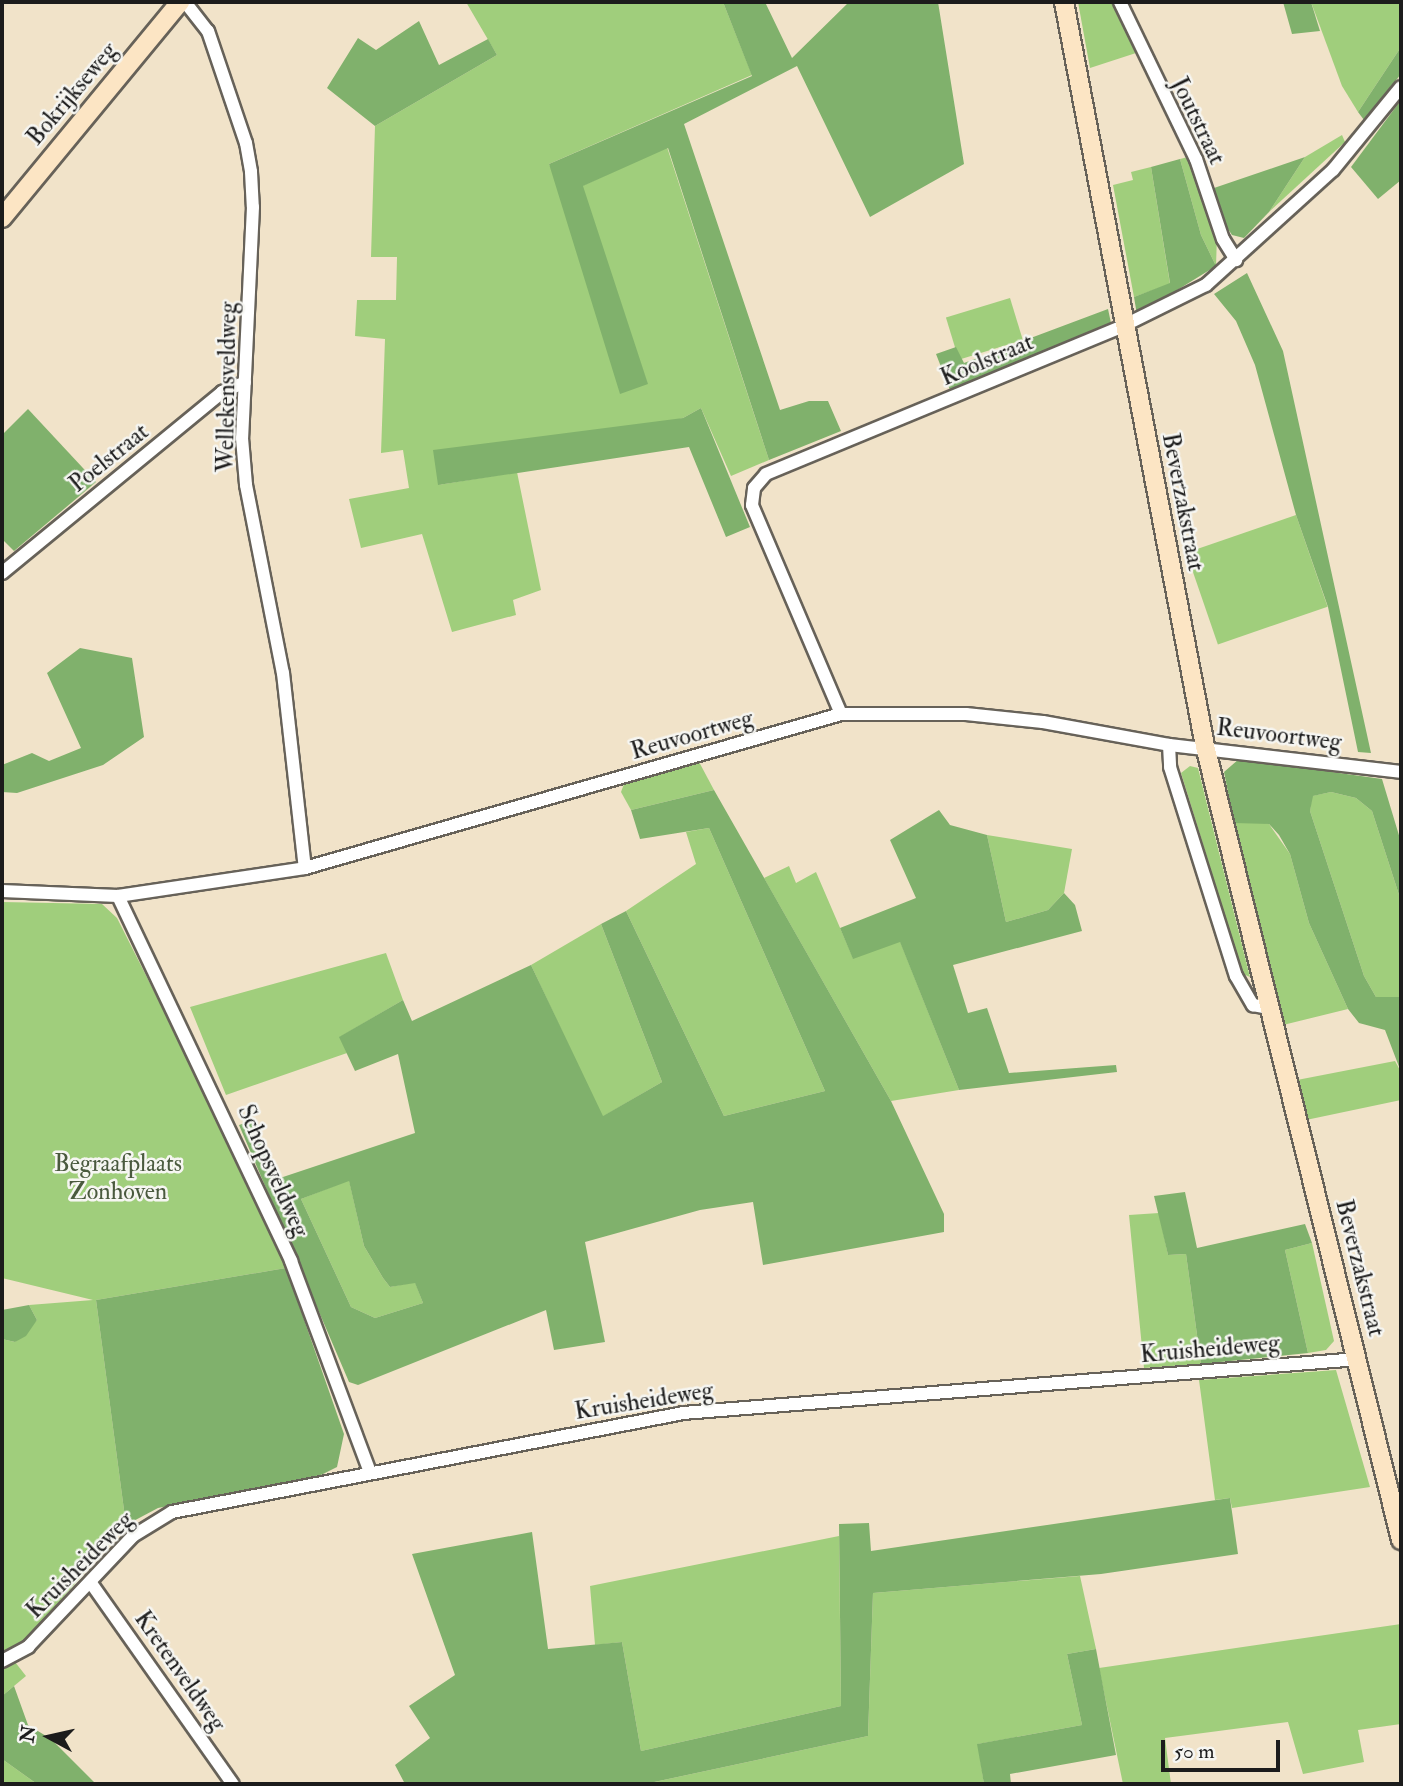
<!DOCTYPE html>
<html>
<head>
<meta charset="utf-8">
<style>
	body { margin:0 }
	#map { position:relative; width:1403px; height:1786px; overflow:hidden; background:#f1e3c9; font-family:"IM FELL Double Pica",serif }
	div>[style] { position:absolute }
	.green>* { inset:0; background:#a0ce7c; transform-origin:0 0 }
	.forest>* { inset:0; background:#80b16c }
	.roads { filter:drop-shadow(2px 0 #676259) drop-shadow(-2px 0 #676259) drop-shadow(0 2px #676259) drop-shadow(0 -2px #676259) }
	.street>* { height:12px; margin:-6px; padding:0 6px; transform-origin:6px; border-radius:6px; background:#fff }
	.secondary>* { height:18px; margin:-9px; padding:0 9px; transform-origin:9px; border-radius:9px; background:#fce5c4 }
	span { translate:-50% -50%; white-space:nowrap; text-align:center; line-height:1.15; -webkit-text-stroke:5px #f6f6f2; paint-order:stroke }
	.street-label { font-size:24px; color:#1c1c1c }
	.park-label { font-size:24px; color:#4a5a3e }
	.frame { position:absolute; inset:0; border:4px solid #1c1c1c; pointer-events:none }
	.north { position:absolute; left:14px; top:1702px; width:70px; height:70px; -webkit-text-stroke:5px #f6f6f2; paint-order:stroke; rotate:278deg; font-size:19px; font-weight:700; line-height:28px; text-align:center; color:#1c1c1c }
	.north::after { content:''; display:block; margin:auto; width:24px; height:32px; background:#1c1c1c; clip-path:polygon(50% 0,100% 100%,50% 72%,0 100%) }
	.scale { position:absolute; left:1161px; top:1740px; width:119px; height:32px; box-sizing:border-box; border:4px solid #1c1c1c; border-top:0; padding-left:9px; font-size:21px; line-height:24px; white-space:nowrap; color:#1c1c1c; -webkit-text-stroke:5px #f6f6f2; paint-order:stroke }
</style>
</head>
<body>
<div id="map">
	<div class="green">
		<div style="clip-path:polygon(466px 2px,723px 2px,752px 75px,549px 164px,647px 383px,582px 186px,667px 147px,769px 460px,731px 476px,701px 408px,683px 418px,438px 485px,517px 472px,541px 590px,513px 600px,516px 615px,452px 632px,422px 534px,361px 548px,349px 499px,409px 488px,403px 450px,381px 453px,385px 339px,355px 336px,357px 300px,396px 300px,397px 257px,371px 257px,375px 126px,497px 55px)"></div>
		<div style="clip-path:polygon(1078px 2px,1115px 2px,1136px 53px,1090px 68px)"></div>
		<div style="clip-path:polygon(1311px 2px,1401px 2px,1401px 47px,1358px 112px,1342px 86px)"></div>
		<div style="clip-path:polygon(1342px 135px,1345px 142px,1269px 212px,1305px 157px)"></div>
		<div style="clip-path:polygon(1188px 157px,1217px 234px,1216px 266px,1201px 235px,1180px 159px)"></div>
		<div style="clip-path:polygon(1151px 167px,1170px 284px,1134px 297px,1113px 185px,1133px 180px,1131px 172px)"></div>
		<div style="left:1010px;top:298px;width:44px;height:67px;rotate:73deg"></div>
		<div style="left:1296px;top:515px;width:97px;height:116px;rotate:71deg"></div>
		<div style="clip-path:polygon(698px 760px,714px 790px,631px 810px,621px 792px,624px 784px)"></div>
		<div style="clip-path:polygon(1190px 766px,1198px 768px,1250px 977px,1243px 974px,1181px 773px)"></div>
		<div style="clip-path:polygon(1331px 792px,1356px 798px,1372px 811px,1401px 901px,1401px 997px,1376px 997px,1364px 976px,1310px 811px,1312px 796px)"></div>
		<div style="clip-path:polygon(1253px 820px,1269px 824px,1290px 854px,1309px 923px,1348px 1009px,1283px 1025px,1234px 823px)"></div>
		<div style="clip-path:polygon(709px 828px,825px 1091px,724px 1116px,626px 911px,696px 864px,686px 832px)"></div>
		<div style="clip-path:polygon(987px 835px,1072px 849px,1064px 893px,1048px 910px,1006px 922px)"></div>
		<div style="clip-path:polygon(789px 866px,796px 883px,816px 872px,853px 958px,900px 941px,959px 1090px,891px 1101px,764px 878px)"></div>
		<div style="clip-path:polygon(2px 902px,102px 904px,117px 918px,219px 1120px,286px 1268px,96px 1300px,126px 1525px,27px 1639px,2px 1654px,2px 1339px,15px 1342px,37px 1320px,29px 1305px,93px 1300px,2px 1278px)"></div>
		<div style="clip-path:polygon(601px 924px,662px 1082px,602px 1117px,531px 965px)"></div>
		<div style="clip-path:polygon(386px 953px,403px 1000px,340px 1037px,347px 1053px,226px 1095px,190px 1007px)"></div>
		<div style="clip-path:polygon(1395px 1061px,1401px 1072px,1401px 1100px,1306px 1120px,1297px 1080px)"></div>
		<div style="clip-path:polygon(349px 1180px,364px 1246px,383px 1278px,390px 1287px,415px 1282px,423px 1303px,375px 1318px,351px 1307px,301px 1199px)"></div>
		<div style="clip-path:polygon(1159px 1213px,1168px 1255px,1186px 1254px,1201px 1364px,1144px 1368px,1129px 1215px)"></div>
		<div style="clip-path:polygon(1312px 1243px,1334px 1341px,1326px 1350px,1308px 1353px,1285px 1250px)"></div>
		<div style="clip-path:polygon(1336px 1370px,1370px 1487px,1232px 1508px,1230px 1498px,1215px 1500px,1199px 1380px)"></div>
		<div style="clip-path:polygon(839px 1536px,841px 1706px,641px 1751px,622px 1642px,595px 1645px,590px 1586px)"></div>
		<div style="clip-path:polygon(1080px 1576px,1096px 1649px,1067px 1654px,1082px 1725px,978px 1744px,984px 1784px,645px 1784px,868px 1736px,873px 1593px)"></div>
		<div style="clip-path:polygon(1401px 1624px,1401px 1724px,1358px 1730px,1364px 1762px,1303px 1774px,1288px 1722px,1165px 1738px,1171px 1784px,1123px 1784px,1099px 1668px)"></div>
		<div style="clip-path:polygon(15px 1662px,26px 1676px,2px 1696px,2px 1667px)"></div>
		<div style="clip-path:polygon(2px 1759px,37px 1784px,2px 1784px)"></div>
	</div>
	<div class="forest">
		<div style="clip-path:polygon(723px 2px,765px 2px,792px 58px,849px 2px,938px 2px,964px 164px,870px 217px,797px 66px,684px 124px,780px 410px,809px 401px,828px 401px,841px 431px,769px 460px,668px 148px,583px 186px,648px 384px,620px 394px,549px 164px,752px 76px)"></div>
		<div style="clip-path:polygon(1283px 2px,1311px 2px,1320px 31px,1292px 34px)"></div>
		<div style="clip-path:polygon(419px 21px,439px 65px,488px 39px,497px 55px,375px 126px,327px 88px,358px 38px,376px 50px)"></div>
		<div style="clip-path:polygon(1401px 47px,1401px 74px,1364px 120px,1358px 112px)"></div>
		<div style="clip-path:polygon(1401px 100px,1401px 180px,1378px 199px,1351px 167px)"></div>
		<div style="clip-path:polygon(1305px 157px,1269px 212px,1244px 238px,1232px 235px,1222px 220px,1214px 188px)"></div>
		<div style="clip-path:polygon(1180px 159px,1201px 235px,1216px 266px,1137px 315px,1134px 297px,1170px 283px,1151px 167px)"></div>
		<div style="clip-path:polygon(1247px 273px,1283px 351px,1371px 753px,1358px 752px,1328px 607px,1296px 515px,1255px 365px,1236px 321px,1214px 294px)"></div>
		<div style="clip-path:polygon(1108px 309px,1111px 323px,950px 390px,936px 354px,956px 347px,964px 363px)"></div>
		<div style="clip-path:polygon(701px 408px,750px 527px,726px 537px,689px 447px,438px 485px,433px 450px,683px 418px)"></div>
		<div style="clip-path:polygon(28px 409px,96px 482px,14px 551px,2px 539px,2px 435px)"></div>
		<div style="clip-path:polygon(80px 648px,132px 658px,144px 737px,103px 765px,17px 793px,2px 792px,2px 765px,32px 753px,49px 761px,81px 748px,47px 673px)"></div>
		<div style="clip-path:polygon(1239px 759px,1382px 779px,1401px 842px,1401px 901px,1372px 811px,1356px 798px,1331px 792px,1313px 796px,1310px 811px,1364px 976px,1376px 997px,1401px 997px,1401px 1072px,1385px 1030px,1359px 1023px,1348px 1009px,1309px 923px,1290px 854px,1279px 835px,1269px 824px,1234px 823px,1224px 772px)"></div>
		<div style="clip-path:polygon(evenodd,714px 790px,891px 1101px,944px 1214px,944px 1232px,763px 1265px,753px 1202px,700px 1210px,585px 1242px,605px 1342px,554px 1350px,546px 1310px,358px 1385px,349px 1382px,239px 1125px,255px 1120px,277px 1179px,415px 1133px,398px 1054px,355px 1071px,339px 1037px,403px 1000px,412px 1021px,531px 965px,603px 1116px,662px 1082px,601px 924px,626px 911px,724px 1116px,825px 1091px,709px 828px,640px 839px,631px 810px,714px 790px,349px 1181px,364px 1246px,383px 1278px,390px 1287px,415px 1283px,423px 1303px,375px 1318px,351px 1307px,301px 1199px,349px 1181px)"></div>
		<div style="clip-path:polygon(939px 810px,950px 825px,987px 835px,1006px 922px,1048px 910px,1064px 893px,1075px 905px,1082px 931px,953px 965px,968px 1013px,987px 1008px,1009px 1073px,1116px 1065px,1117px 1072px,959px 1090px,900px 942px,853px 959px,840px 928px,916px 898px,890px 840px)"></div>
		<div style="clip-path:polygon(1185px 1192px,1197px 1248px,1305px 1224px,1312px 1243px,1285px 1250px,1308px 1353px,1201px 1364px,1186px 1254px,1168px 1255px,1154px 1196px)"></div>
		<div style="clip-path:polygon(286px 1268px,344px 1434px,337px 1467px,321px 1475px,158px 1508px,126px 1525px,96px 1300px)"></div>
		<div style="clip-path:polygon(29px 1305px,37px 1320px,26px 1336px,15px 1342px,2px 1339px,2px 1310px)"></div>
		<div style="clip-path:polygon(1230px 1498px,1238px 1554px,1101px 1574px,873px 1593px,868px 1736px,645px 1784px,405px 1784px,395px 1765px,430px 1738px,409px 1706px,455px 1675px,412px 1554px,532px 1532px,548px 1649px,622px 1642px,641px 1751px,841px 1706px,839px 1524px,869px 1523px,871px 1551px)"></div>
		<div style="clip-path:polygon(1096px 1649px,1116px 1755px,1010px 1774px,1011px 1784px,984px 1784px,977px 1744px,1082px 1725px,1067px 1654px)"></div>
		<div style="clip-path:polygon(14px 1686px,28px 1725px,51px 1739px,96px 1784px,37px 1784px,2px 1759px,2px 1696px)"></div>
	</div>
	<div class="roads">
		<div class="street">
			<div style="left:185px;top:2px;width:37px;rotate:52deg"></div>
			<div style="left:208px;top:31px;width:118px;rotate:71.3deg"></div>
			<div style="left:246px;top:143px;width:29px;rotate:80deg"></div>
			<div style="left:251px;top:172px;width:35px;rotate:87deg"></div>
			<div style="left:253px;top:207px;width:231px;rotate:92.7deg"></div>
			<div style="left:242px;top:438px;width:47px;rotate:85.1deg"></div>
			<div style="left:246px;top:485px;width:192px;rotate:78.9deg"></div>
			<div style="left:283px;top:673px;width:196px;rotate:83.6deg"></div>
			<div style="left:1120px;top:2px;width:174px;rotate:64.2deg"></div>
			<div style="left:1196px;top:159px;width:84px;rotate:71.4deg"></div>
			<div style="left:1223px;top:239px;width:25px;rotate:58deg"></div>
			<div style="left:2px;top:573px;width:285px;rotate:-39.4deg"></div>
			<div style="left:222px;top:392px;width:25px;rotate:-23deg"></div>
			<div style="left:841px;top:714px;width:227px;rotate:-113.1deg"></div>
			<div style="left:752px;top:505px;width:17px;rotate:-83deg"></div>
			<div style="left:754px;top:488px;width:18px;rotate:-49deg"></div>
			<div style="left:766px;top:474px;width:389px;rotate:-22.5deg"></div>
			<div style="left:1125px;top:325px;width:90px;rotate:-26.3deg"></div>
			<div style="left:1206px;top:285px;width:171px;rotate:-42.2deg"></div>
			<div style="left:1333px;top:170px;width:107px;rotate:-50.7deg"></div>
			<div style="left:1169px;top:745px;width:22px;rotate:87deg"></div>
			<div style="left:1170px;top:767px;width:219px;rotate:72.5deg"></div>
			<div style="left:1236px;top:976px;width:34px;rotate:60deg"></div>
			<div style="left:1253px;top:1005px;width:15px;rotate:11deg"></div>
			<div style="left:2px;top:891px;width:116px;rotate:2.5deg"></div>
			<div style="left:118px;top:896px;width:189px;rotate:-8.5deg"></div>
			<div style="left:305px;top:868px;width:558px;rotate:-16.03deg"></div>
			<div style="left:841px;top:714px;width:125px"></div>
			<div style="left:966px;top:714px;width:77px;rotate:5.9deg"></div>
			<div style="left:1043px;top:722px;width:128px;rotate:10.3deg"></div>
			<div style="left:1169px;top:745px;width:234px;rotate:6.6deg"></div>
			<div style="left:118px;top:896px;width:404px;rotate:64.6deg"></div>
			<div style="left:291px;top:1261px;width:225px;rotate:69.5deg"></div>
			<div style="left:91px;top:1583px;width:246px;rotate:54.8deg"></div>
			<div style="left:2px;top:1661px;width:30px;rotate:-28deg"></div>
			<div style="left:28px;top:1647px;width:153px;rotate:-46.6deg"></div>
			<div style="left:133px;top:1536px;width:46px;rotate:-31.6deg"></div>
			<div style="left:172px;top:1512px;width:521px;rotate:-10.96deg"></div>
			<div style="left:683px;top:1413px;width:677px;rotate:-4.57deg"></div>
		</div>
		<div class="secondary">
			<div style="left:1064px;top:2px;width:757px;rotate:79.27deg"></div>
			<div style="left:1205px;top:746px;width:818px;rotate:76.13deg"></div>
			<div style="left:2px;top:218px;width:280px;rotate:-50.5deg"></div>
		</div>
	</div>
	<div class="street-label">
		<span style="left:72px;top:94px;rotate:-50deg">Bokrijkseweg</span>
		<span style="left:1198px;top:121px;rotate:64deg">Joutstraat</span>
		<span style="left:987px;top:360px;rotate:-23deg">Koolstraat</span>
		<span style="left:227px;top:387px;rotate:-89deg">Wellekensveldweg</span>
		<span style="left:109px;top:458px;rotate:-39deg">Poelstraat</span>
		<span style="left:1183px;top:502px;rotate:79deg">Beverzakstraat</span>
		<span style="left:692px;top:735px;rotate:-16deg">Reuvoortweg</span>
		<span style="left:1279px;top:735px;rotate:7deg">Reuvoortweg</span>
		<span style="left:273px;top:1171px;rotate:66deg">Schopsveldweg</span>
		<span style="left:1360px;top:1268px;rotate:76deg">Beverzakstraat</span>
		<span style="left:1210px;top:1349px;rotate:-5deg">Kruisheideweg</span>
		<span style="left:644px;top:1401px;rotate:-9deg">Kruisheideweg</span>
		<span style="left:80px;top:1565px;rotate:-45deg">Kruisheideweg</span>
		<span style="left:180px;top:1671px;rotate:55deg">Kretenveldweg</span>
	</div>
	<div class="park-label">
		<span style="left:118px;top:1178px">Begraafplaats<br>Zonhoven</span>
	</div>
	<div class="frame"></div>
	<div class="north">N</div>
	<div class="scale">50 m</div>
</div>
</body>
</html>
